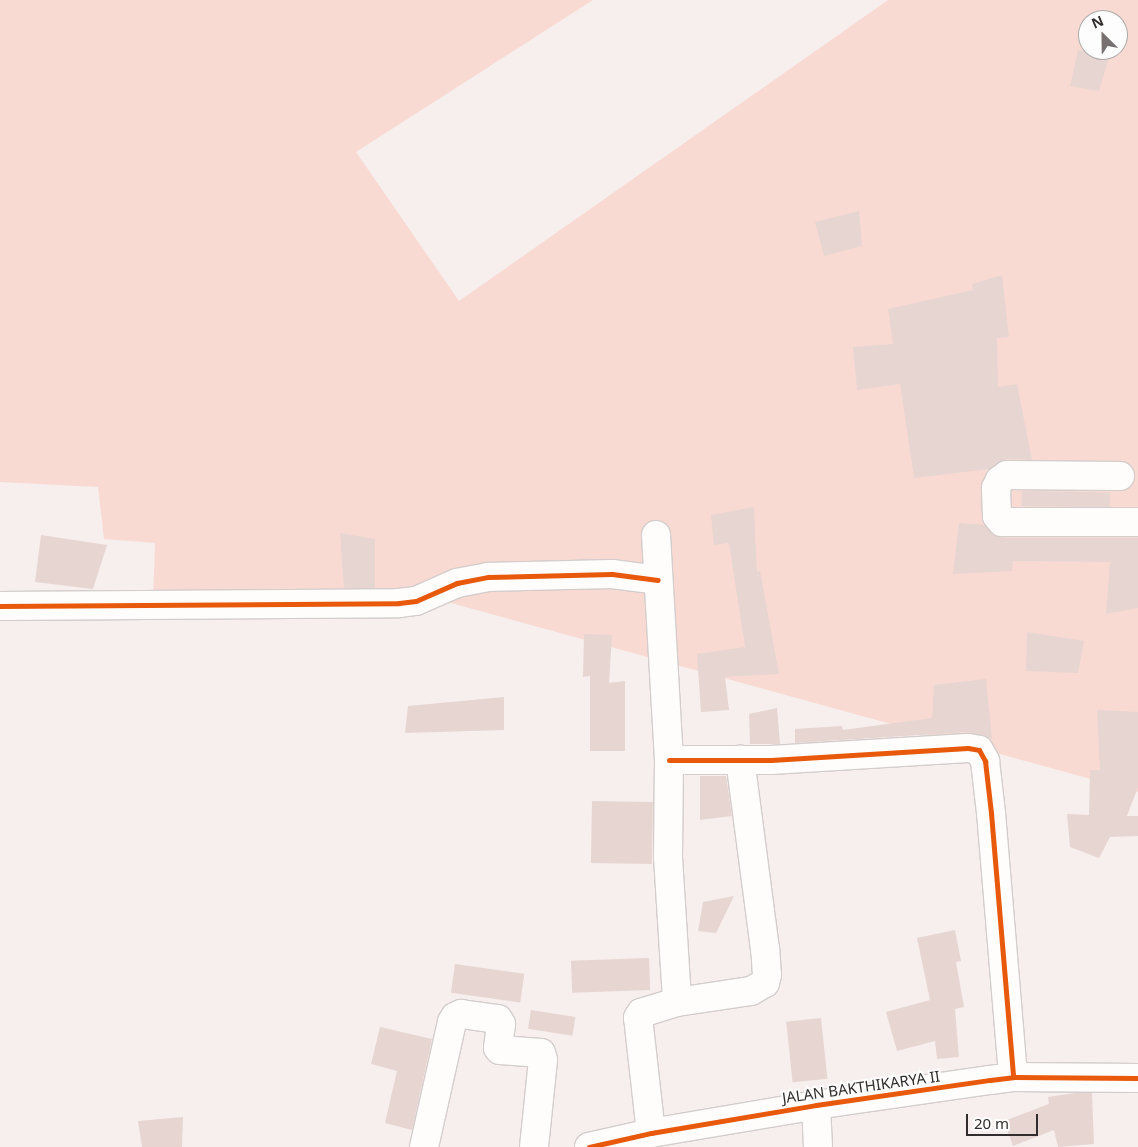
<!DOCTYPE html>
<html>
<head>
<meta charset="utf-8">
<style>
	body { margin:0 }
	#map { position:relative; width:1138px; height:1147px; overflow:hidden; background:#f6efee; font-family:"Noto Sans",sans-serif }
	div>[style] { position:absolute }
	.green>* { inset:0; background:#f9dad3 }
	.building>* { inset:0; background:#e7d5d1; transform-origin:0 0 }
	.roads { filter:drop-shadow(1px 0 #d3cdcc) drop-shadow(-1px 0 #d3cdcc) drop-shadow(0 1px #d3cdcc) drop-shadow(0 -1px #d3cdcc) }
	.minor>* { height:28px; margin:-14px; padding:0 14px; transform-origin:14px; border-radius:14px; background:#fefdfc }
	.cycleway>* { height:5px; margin:-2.5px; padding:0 2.5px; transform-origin:2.5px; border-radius:2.5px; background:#e8590c }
	span { translate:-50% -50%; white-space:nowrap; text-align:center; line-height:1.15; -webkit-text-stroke:4px #fdfdfd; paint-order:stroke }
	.street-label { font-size:15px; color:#312d2c }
	.north { position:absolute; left:1078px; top:10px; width:50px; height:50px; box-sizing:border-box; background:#fdfdfd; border:1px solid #abaaa9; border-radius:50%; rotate:337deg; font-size:14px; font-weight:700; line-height:20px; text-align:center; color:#312d2c }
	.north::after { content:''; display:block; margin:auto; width:18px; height:22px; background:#767170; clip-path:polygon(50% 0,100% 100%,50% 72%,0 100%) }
	.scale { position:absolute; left:966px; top:1114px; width:72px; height:22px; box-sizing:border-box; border:2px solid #312d2c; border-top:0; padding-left:6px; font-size:15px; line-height:18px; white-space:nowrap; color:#312d2c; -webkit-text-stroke:4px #fdfdfd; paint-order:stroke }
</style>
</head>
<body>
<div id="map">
	<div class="green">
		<div style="clip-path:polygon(evenodd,0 0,593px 0,356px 152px,459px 301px,888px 0,1138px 0,1138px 792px,451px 603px,153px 601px,155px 543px,104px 539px,98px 487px,0 482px,0 0,1088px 20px,1118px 20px,1118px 50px,1088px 50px,1088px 20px)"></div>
	</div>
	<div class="building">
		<div style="clip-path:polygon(1078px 50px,1111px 50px,1099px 91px,1070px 86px)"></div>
		<div style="clip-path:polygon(859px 211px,862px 246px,824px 256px,815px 222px)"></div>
		<div style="clip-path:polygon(1002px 275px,1009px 337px,997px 338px,998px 387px,1017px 384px,1032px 460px,1007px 459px,990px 469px,914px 478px,900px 384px,857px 390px,853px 347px,893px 344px,888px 309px,973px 290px,972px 284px)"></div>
		<div style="left:1022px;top:491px;width:88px;height:15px;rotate:1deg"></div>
		<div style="clip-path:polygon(754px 507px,757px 572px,760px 571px,779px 674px,725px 677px,729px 710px,701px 712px,697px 654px,745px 647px,729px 543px,714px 545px,711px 515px)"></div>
		<div style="clip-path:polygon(959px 523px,985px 525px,995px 536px,1002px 538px,1138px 538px,1138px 608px,1106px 614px,1110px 562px,1013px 561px,1012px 571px,953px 574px)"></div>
		<div style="clip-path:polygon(340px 533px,375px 539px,375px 588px,344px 588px)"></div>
		<div style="clip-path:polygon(41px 535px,107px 545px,93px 589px,35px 582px)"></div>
		<div style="clip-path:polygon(1027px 632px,1084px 641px,1078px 673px,1026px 671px)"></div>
		<div style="clip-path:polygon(584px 634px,612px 635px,609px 683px,625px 681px,625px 751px,590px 751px,590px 676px,583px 677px)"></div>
		<div style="clip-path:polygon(986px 679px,992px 739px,967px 732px,795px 743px,795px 729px,842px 726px,843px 730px,932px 718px,934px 685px)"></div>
		<div style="clip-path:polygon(504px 697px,504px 730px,405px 733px,408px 706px)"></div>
		<div style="clip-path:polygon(777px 708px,780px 744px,750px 744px,749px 714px)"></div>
		<div style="clip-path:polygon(1097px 710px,1138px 712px,1138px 787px,1127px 816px,1138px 816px,1138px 836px,1110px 837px,1099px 858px,1070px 847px,1067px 814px,1089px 815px,1090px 770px,1100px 770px)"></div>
		<div style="clip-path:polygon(700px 776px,726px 776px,732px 816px,700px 820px)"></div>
		<div style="left:592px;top:801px;width:61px;height:62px;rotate:1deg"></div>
		<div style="clip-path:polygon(734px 896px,716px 933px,698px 931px,703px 902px)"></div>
		<div style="clip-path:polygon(955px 930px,961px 961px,956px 962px,964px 1007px,955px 1009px,959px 1057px,937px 1059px,935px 1041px,897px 1051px,886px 1012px,930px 1000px,917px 938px)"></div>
		<div style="left:649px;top:958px;width:32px;height:78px;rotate:88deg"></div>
		<div style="left:455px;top:964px;width:70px;height:29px;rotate:8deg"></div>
		<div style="left:531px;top:1010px;width:45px;height:19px;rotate:9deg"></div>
		<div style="left:821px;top:1018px;width:61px;height:35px;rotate:84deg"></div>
		<div style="clip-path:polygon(380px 1027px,432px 1039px,412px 1130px,385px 1123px,397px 1071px,371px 1064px)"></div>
		<div style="clip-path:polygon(1075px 1093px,1092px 1093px,1094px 1144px,1058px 1147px,1054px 1130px,1013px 1146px,1004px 1121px,1049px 1104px,1048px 1097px)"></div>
		<div style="clip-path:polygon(183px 1117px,182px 1147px,142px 1147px,138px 1121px)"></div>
	</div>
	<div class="roads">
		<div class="minor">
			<div style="left:1120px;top:476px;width:113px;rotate:-179.5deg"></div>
			<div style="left:1007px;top:475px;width:9px;rotate:144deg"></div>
			<div style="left:1000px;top:480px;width:9px;rotate:117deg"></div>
			<div style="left:996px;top:488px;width:28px;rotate:88deg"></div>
			<div style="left:997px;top:516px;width:8px;rotate:50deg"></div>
			<div style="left:1002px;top:522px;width:136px"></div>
			<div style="left:656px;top:535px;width:225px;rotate:86.7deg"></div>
			<div style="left:669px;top:760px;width:97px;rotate:90.6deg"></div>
			<div style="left:668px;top:857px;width:145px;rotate:86.4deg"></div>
			<div style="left:0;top:606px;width:399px;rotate:-0.4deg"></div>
			<div style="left:399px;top:603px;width:17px;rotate:-7deg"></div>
			<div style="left:416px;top:601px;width:45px;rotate:-23.7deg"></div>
			<div style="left:457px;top:583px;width:32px;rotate:-11deg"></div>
			<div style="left:488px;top:577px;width:124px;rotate:-1.4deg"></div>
			<div style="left:612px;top:574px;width:46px;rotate:7.4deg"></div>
			<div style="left:669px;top:760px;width:102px"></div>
			<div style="left:771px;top:760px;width:197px;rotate:-3.5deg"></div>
			<div style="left:968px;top:748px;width:11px;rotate:10deg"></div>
			<div style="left:979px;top:750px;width:13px;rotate:61deg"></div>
			<div style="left:985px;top:761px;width:52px;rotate:83.4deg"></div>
			<div style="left:991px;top:813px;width:265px;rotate:85.2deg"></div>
			<div style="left:816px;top:1105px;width:42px;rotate:87.3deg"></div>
			<div style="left:651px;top:1133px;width:116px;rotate:-96.4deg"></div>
			<div style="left:638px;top:1018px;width:6px;rotate:-59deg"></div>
			<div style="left:641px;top:1013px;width:38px;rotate:-17deg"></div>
			<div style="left:677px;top:1002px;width:75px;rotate:-8.5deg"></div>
			<div style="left:751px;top:991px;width:16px;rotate:-30deg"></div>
			<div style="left:765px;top:983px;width:8px;rotate:-76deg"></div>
			<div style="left:767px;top:975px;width:26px;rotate:-94deg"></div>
			<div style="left:765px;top:949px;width:191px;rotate:-97.5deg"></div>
			<div style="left:424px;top:1147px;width:128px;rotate:-77.4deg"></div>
			<div style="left:452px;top:1022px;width:6px;rotate:-59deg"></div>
			<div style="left:455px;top:1017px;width:7px;rotate:-27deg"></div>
			<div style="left:461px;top:1014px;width:37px;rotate:8deg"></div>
			<div style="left:498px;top:1019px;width:6px;rotate:59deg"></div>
			<div style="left:501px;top:1024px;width:24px;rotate:97deg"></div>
			<div style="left:498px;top:1048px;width:3px;rotate:45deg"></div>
			<div style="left:500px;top:1050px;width:41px;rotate:4.2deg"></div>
			<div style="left:541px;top:1053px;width:7px;rotate:74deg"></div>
			<div style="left:543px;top:1060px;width:87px;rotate:95.9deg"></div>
			<div style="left:589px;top:1147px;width:64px;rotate:-12.7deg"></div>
			<div style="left:651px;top:1133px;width:167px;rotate:-9.6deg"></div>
			<div style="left:816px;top:1105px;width:176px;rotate:-8.2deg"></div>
			<div style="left:990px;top:1080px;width:23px;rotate:-7deg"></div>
			<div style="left:1013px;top:1077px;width:125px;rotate:0.5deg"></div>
		</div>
	</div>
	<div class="cycleway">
		<div style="left:0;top:606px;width:399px;rotate:-0.4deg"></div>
		<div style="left:399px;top:603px;width:17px;rotate:-7deg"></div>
		<div style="left:416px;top:601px;width:45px;rotate:-23.7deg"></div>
		<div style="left:457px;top:583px;width:32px;rotate:-11deg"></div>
		<div style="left:488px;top:577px;width:124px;rotate:-1.4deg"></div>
		<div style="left:612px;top:574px;width:46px;rotate:7.4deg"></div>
		<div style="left:669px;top:760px;width:102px"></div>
		<div style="left:771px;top:760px;width:197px;rotate:-3.5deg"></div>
		<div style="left:968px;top:748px;width:11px;rotate:10deg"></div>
		<div style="left:979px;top:750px;width:13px;rotate:61deg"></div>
		<div style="left:985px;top:761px;width:52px;rotate:83.4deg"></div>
		<div style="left:991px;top:813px;width:265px;rotate:85.2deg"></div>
		<div style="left:589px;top:1147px;width:64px;rotate:-12.7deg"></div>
		<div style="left:651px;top:1133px;width:167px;rotate:-9.6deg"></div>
		<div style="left:816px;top:1105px;width:176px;rotate:-8.2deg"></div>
		<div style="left:990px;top:1080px;width:23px;rotate:-7deg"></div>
		<div style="left:1013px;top:1077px;width:125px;rotate:0.5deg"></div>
	</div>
	<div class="street-label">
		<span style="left:861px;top:1087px;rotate:-8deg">JALAN BAKTHIKARYA II</span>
	</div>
	<div class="north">N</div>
	<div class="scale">20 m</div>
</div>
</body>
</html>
